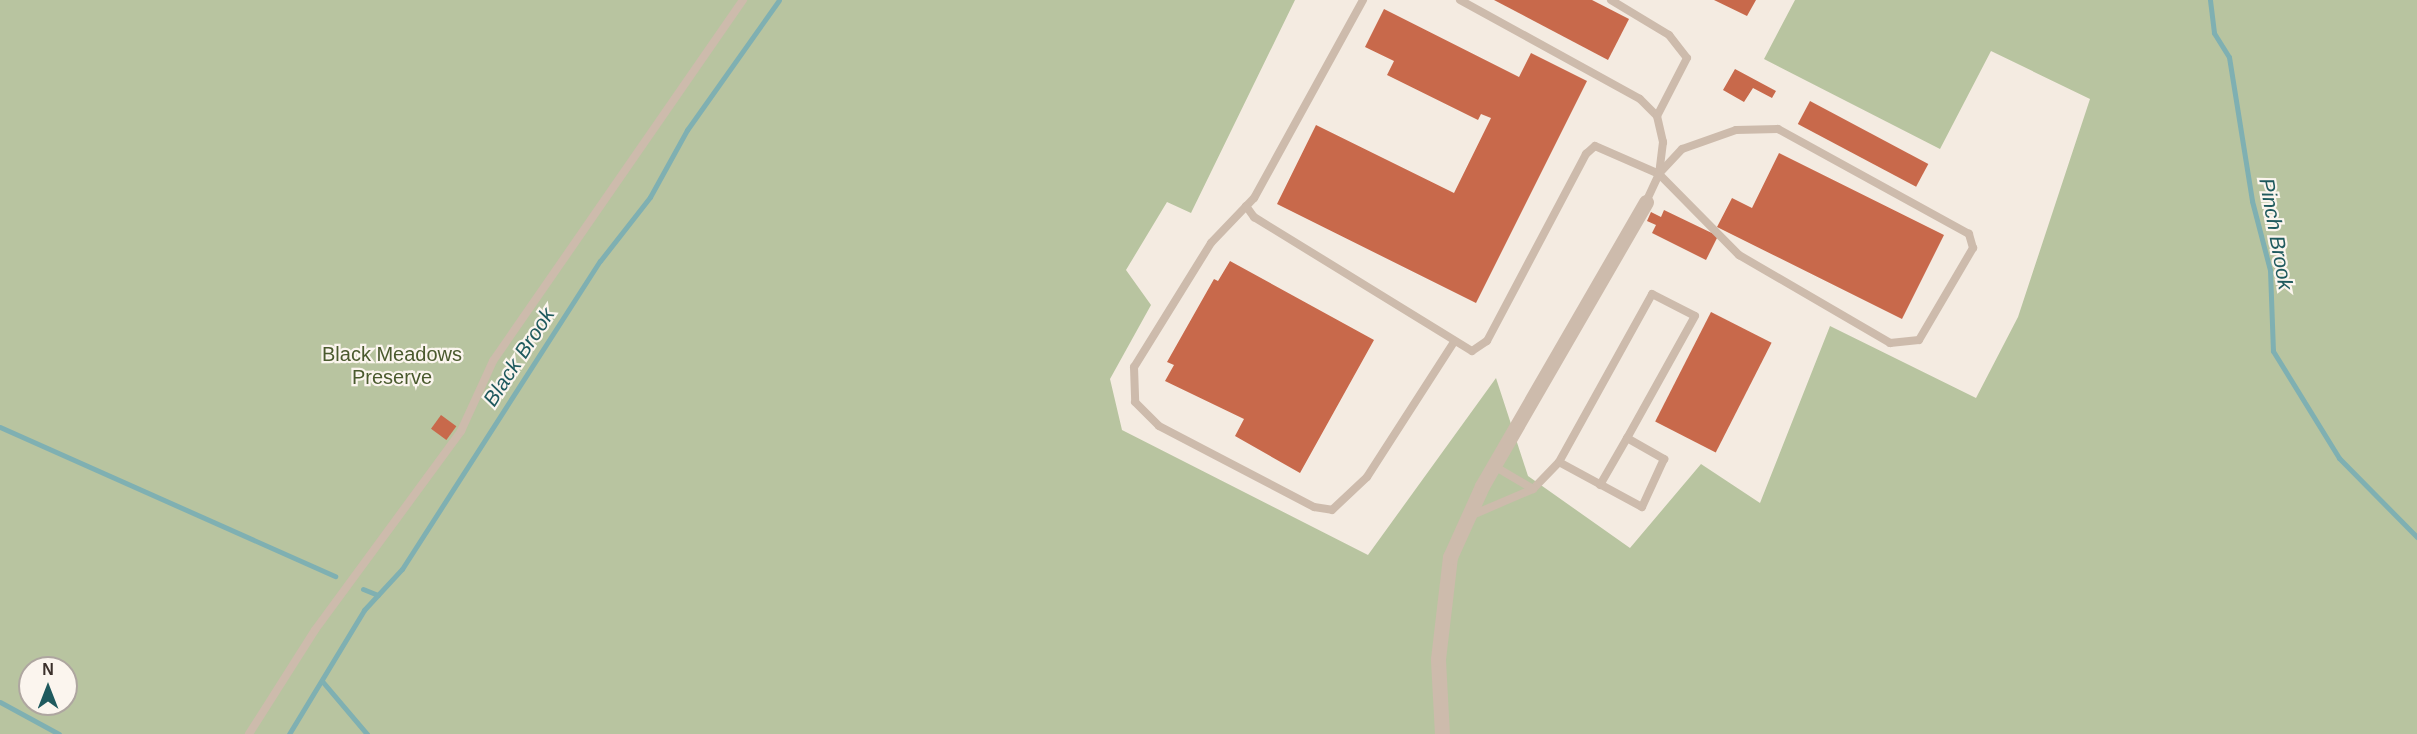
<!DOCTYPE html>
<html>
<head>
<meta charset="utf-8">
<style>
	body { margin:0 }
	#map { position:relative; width:2417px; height:734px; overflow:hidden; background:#f4ebe1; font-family:Arial,sans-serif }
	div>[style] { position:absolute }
	.green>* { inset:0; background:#b8c4a0 }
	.stream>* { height:5px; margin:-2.5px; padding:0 2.5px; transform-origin:2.5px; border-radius:2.5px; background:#7fb0b2 }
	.building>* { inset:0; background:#c8694b; transform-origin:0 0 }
	.service>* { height:8px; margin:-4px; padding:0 4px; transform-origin:4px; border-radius:4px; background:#cdbbac }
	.minor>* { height:15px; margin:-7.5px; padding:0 7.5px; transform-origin:7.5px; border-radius:7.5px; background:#cdbbac }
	span { translate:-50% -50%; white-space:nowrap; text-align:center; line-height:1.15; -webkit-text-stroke:4.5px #fbf5ee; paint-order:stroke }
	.park-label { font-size:20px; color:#4a5a2e }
	.water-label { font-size:21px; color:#1f5a5e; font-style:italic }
	.north { position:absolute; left:18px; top:656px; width:60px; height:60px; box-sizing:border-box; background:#fbf5ee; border:2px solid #aea6a0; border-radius:50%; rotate:0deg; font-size:16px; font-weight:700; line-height:24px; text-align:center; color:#3b302b }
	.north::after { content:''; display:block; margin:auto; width:21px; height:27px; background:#1f5a5e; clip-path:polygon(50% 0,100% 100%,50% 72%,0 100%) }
</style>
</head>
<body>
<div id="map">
	<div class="green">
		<div style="clip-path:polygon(evenodd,0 0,1295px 0,1191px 213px,1167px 202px,1126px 270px,1151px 305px,1110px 379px,1122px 430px,1368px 555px,1496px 378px,1528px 476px,1630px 548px,1701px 464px,1760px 503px,1830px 326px,1976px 398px,2018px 317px,2090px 99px,1991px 51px,1940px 149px,1764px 59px,1795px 0,2417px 0,2417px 734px,0 734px,0 0,30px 668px,66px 668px,66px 704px,30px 704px,30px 668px)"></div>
	</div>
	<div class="stream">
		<div style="left:2210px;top:0;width:33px;rotate:83deg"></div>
		<div style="left:2214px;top:33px;width:28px;rotate:58deg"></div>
		<div style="left:2229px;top:57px;width:146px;rotate:80.9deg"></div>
		<div style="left:2252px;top:201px;width:71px;rotate:75.4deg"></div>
		<div style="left:2270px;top:270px;width:81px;rotate:87.9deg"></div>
		<div style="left:2273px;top:351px;width:126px;rotate:58.3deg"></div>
		<div style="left:2339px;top:458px;width:111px;rotate:45.4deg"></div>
		<div style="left:0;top:427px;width:367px;rotate:24deg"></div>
		<div style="left:363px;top:589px;width:16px;rotate:22deg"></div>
		<div style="left:322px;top:681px;width:70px;rotate:49.7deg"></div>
		<div style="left:0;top:702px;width:67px;rotate:28.5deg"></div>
		<div style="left:289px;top:734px;width:145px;rotate:-58.8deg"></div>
		<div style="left:364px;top:610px;width:56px;rotate:-47.2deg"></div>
		<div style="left:402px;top:569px;width:366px;rotate:-57.3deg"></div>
		<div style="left:600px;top:261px;width:81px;rotate:-52deg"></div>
		<div style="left:650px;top:197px;width:77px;rotate:-61.1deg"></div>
		<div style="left:687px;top:130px;width:159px;rotate:-54.7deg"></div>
	</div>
	<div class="building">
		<div style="clip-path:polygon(1494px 0,1592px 0,1629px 19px,1608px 60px)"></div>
		<div style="clip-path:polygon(1714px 0,1756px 0,1747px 16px)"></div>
		<div style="clip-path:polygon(1384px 9px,1519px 77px,1531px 53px,1587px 81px,1476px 303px,1277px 204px,1316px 125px,1454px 193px,1491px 118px,1481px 114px,1478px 120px,1387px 75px,1394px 61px,1365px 47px)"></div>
		<div style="clip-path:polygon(1735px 69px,1776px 91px,1772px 98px,1753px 88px,1744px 102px,1723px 90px)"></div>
		<div style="left:1810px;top:101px;width:134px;height:26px;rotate:28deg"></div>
		<div style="clip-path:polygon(1779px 153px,1944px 235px,1902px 319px,1717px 227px,1732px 198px,1752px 208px)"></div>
		<div style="clip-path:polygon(1664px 210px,1718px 236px,1706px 260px,1652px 233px,1656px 225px,1647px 221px,1651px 212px,1661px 217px)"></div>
		<div style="clip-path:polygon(1230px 261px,1374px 340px,1300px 473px,1235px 436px,1244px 419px,1165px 381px,1174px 365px,1167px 362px,1214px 279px,1218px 281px)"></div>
		<div style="left:1711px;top:312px;width:68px;height:123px;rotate:27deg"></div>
		<div style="left:441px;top:415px;width:19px;height:17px;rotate:36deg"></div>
	</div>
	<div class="service">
		<div style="left:1363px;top:0;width:226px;rotate:118.8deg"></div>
		<div style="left:1254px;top:198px;width:62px;rotate:133.7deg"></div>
		<div style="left:1211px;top:243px;width:146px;rotate:121.8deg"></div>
		<div style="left:1134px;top:367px;width:35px;rotate:88deg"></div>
		<div style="left:1135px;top:402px;width:34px;rotate:45deg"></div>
		<div style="left:1159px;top:426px;width:175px;rotate:27.6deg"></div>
		<div style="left:1314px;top:507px;width:18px;rotate:9deg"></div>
		<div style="left:1332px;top:510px;width:48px;rotate:-43.3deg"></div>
		<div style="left:1367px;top:477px;width:161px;rotate:-57.2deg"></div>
		<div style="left:1460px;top:0;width:205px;rotate:28.8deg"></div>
		<div style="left:1640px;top:99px;width:24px;rotate:45deg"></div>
		<div style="left:1657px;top:116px;width:27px;rotate:77deg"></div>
		<div style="left:1663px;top:142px;width:32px;rotate:97deg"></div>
		<div style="left:1611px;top:0;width:68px;rotate:31.1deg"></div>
		<div style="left:1669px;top:35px;width:29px;rotate:52deg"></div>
		<div style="left:1687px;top:58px;width:65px;rotate:117.3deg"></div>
		<div style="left:1246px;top:206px;width:14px;rotate:54deg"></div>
		<div style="left:1254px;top:217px;width:256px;rotate:31.6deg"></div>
		<div style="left:1472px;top:351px;width:18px;rotate:-34deg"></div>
		<div style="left:1487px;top:341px;width:212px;rotate:-62.1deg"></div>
		<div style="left:1586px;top:154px;width:12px;rotate:-42deg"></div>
		<div style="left:1595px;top:146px;width:70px;rotate:23.6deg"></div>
		<div style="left:1659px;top:174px;width:114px;rotate:45.4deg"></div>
		<div style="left:1739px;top:255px;width:175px;rotate:30.2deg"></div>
		<div style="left:1890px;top:343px;width:29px;rotate:-6deg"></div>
		<div style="left:1919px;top:340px;width:107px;rotate:-59.6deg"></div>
		<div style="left:1973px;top:248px;width:15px;rotate:-106deg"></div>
		<div style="left:1969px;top:234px;width:218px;rotate:-151.2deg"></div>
		<div style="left:1778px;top:129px;width:42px;rotate:178.6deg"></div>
		<div style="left:1736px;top:130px;width:57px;rotate:160.6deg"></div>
		<div style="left:1682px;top:149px;width:34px;rotate:133deg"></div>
		<div style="left:1659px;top:174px;width:31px;rotate:115deg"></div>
		<div style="left:1600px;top:485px;width:54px;rotate:-60.1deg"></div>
		<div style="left:1533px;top:489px;width:37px;rotate:-46deg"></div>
		<div style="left:1559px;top:462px;width:192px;rotate:-61deg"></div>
		<div style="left:1652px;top:294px;width:48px;rotate:27.1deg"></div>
		<div style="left:1695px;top:316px;width:140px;rotate:119.1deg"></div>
		<div style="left:1627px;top:438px;width:43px;rotate:29.6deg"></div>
		<div style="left:1664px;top:459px;width:53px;rotate:114.6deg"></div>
		<div style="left:1642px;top:507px;width:94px;rotate:-151.5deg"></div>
		<div style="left:1470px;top:516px;width:69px;rotate:-23.2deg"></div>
		<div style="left:1533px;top:489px;width:45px;rotate:-149.5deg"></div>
		<div style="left:249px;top:734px;width:123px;rotate:-57.6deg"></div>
		<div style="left:315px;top:630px;width:247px;rotate:-53.7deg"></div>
		<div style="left:461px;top:431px;width:77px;rotate:-65.4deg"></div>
		<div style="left:493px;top:361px;width:439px;rotate:-55.3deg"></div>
	</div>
	<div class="minor">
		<div style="left:1442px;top:734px;width:75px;rotate:-93.1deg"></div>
		<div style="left:1438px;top:659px;width:103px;rotate:-83.3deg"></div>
		<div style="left:1450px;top:557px;width:78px;rotate:-65.7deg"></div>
		<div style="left:1482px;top:486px;width:328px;rotate:-60deg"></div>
	</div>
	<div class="park-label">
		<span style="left:392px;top:366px">Black Meadows<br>Preserve</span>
	</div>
	<div class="water-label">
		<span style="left:2276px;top:234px;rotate:80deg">Pinch Brook</span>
		<span style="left:519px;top:357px;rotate:-57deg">Black Brook</span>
	</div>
	<div class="north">N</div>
</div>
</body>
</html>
